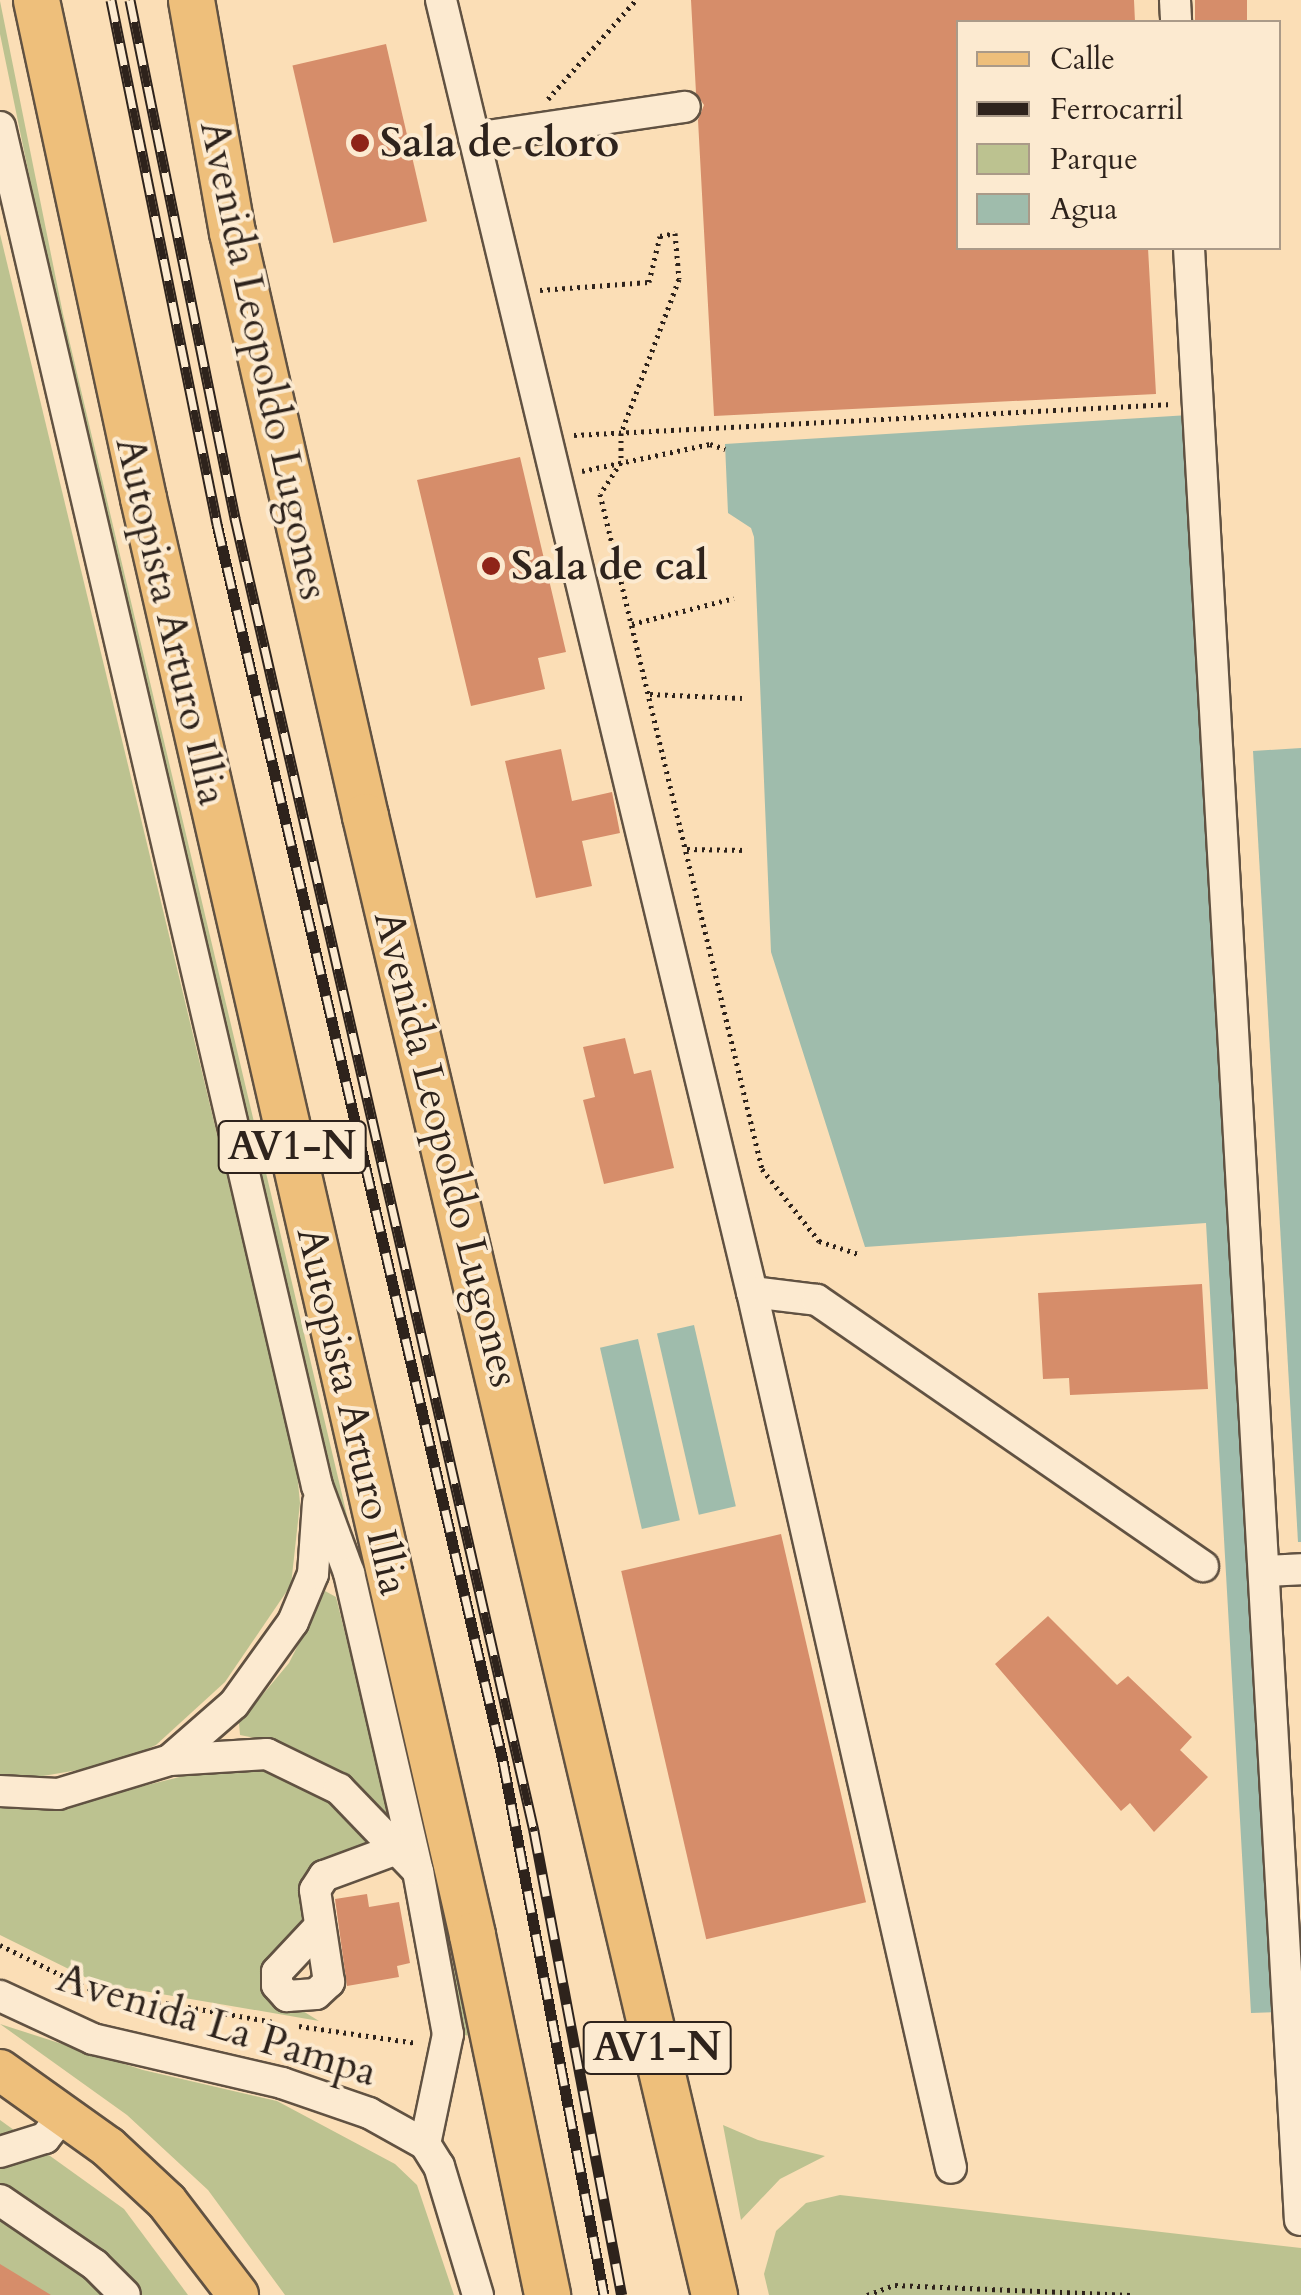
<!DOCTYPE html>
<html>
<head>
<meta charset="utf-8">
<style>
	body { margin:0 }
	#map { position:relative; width:1301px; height:2295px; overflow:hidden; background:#fbdeb6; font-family:Cardo,serif }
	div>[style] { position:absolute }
	.green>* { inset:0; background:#bcc290 }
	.water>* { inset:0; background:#9fbcac; transform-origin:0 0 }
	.building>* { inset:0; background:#d68d6a; transform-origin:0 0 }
	.path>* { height:5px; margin-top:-2.5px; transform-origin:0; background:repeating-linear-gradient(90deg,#2e231c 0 2.5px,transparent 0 7.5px) }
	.roads { filter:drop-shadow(2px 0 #615242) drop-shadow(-2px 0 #615242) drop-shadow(0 2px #615242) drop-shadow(0 -2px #615242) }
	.minor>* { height:30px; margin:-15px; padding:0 15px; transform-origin:15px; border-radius:15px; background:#fcead0 }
	.major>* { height:40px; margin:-20px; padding:0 20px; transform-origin:20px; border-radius:20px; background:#eebf7b }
	.highway>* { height:45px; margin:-22.5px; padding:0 22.5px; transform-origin:22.5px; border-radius:22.5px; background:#eebf7b }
	.rail>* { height:11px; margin-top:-5.5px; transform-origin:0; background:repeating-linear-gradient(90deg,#fcead0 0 22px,#2e231c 0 44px); box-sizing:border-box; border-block:2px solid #2e231c }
	.dots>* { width:28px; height:28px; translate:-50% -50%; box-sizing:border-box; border:5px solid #fcead0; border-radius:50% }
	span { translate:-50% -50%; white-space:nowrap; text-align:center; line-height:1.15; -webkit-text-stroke:8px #fcead0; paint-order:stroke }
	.shield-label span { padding:2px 8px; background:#fcead0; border:2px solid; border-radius:8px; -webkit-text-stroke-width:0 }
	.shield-label { font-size:40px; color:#2e231c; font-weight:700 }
	.poi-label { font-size:42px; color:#2e231c; font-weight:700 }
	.left { translate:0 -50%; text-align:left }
	.street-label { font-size:42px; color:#2e231c }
	.legend { position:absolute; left:956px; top:20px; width:325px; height:230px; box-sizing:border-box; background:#fcead0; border:2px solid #aa9a88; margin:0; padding:12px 18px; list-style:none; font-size:30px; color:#2e231c }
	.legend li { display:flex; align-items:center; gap:20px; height:50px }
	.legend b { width:50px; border:2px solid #aa9a88 }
</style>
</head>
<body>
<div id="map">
	<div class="green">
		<div style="clip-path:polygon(0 1px,63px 314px,470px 2036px,464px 2035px,50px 277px,0 34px)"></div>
		<div style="clip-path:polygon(0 234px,296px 1462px,300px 1503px,291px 1585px,225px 1682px,156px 1745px,114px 1764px,31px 1778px,0 1776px)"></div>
		<div style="clip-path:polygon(325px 1591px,336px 1597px,391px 1818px,316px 1759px,286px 1744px,240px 1735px,239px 1723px,289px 1663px)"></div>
		<div style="clip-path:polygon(236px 1763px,261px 1765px,336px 1804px,364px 1833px,366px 1849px,329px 1861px,311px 1925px,272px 1992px,319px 2021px,97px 1983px,0 1935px,0 1804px,83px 1801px)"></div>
		<div style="clip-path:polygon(0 2024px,143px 2070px,277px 2101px,395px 2164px,417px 2185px,454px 2295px,285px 2295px,208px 2190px,127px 2115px)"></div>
		<div style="clip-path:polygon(0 2120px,124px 2209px,188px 2295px,0 2295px)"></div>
		<div style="clip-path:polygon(723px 2125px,758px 2140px,825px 2156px,780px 2179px,741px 2220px)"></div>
		<div style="clip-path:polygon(840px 2195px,1301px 2248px,1301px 2295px,769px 2295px,764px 2274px,776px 2231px,806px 2203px)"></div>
	</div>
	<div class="water">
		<div style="clip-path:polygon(1189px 415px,1276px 2012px,1251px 2013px,1206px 1223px,865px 1247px,771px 952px,754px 537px,751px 528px,728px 513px,725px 444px)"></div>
		<div style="clip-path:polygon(1301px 748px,1301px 1542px,1298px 1542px,1253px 751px)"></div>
		<div style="left:694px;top:1325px;width:186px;height:38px;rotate:77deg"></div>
		<div style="left:638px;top:1339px;width:186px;height:39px;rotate:77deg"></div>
	</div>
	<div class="building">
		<div style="clip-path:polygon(691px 0,1134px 0,1135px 22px,958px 22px,958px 248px,1148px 248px,1156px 394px,714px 416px,698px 120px,704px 105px,696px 93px)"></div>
		<div style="left:1195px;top:0;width:52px;height:22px"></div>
		<div style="left:386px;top:44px;width:182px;height:96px;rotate:77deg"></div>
		<div style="clip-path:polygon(520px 457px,566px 652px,538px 658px,545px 689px,471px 706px,417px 480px)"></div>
		<div style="clip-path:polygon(561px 749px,572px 801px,612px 792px,620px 833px,582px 841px,592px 886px,536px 898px,505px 761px)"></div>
		<div style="clip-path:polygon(625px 1038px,634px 1074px,651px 1070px,674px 1168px,604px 1184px,583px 1100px,595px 1097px,583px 1047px)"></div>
		<div style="clip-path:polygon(1202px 1284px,1208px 1389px,1070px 1395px,1069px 1378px,1043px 1379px,1038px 1293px)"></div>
		<div style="left:781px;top:1534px;width:378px;height:164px;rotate:77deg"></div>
		<div style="clip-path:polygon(1048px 1616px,1117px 1685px,1128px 1676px,1192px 1737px,1180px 1750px,1208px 1777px,1154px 1832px,1130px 1803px,1121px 1811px,995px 1664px)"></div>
		<div style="clip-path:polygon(367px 1894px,369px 1907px,399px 1902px,410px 1963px,397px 1966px,399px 1977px,347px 1986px,335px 1899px)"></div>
		<div style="clip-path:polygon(0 2264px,51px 2295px,0 2295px)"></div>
	</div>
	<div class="path">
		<div style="left:548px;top:99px;width:132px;rotate:-48.4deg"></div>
		<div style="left:540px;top:290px;width:109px;rotate:-4.2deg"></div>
		<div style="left:649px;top:282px;width:47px;rotate:-76.6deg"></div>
		<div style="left:660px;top:236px;width:15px;rotate:-11deg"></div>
		<div style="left:675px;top:233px;width:46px;rotate:85deg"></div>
		<div style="left:679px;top:279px;width:165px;rotate:110.6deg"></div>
		<div style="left:621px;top:433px;width:29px;rotate:90deg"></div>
		<div style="left:621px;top:462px;width:38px;rotate:123deg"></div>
		<div style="left:600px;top:494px;width:694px;rotate:76.5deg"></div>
		<div style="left:762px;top:1169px;width:92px;rotate:51.6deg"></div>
		<div style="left:819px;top:1241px;width:41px;rotate:18.4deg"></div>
		<div style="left:574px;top:435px;width:599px;rotate:-2.97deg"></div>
		<div style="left:582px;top:471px;width:131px;rotate:-11.9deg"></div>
		<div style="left:710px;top:444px;width:16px;rotate:18deg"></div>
		<div style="left:632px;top:624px;width:105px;rotate:-14.3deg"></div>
		<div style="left:650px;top:694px;width:92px;rotate:2.5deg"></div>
		<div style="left:687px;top:849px;width:60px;rotate:1deg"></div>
		<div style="left:0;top:1945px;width:102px;rotate:26.1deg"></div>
		<div style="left:92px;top:1990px;width:184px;rotate:10deg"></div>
		<div style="left:299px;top:2026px;width:119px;rotate:8.2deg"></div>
		<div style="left:867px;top:2295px;width:30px;rotate:-20deg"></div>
		<div style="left:895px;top:2285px;width:236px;rotate:2.4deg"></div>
	</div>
	<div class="roads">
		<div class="minor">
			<div style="left:441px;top:0;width:1329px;rotate:76.47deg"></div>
			<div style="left:752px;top:1292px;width:898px;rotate:77.2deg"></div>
			<div style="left:1175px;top:0;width:22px;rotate:87deg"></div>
			<div style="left:0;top:127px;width:1395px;rotate:76.87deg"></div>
			<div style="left:317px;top:1486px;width:93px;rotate:69.8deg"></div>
			<div style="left:349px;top:1573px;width:306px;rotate:77deg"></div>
			<div style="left:418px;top:1871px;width:166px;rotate:79.6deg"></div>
			<div style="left:448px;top:2034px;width:112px;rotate:101.8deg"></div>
			<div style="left:474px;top:138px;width:213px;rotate:-8.4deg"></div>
			<div style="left:1189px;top:248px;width:1975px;rotate:86.78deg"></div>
			<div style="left:752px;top:1292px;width:65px;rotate:7deg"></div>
			<div style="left:817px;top:1300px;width:469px;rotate:34.6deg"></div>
			<div style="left:1266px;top:1571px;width:35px;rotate:-3deg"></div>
			<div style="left:172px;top:1758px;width:82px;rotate:-41.1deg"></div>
			<div style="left:234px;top:1704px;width:101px;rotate:-54.3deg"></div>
			<div style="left:293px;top:1622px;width:52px;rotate:-67.4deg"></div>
			<div style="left:313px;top:1574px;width:72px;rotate:-86deg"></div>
			<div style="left:0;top:1791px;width:58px;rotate:3deg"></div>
			<div style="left:58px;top:1794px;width:117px;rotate:-16.9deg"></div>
			<div style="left:170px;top:1760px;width:97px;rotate:-3.5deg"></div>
			<div style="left:267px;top:1754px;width:80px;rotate:25.9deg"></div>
			<div style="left:339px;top:1789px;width:112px;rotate:46.1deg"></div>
			<div style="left:320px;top:1926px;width:63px;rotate:133.1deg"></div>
			<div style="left:277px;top:1972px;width:13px;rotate:90deg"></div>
			<div style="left:277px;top:1985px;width:15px;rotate:48deg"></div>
			<div style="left:287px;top:1996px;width:29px;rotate:-4deg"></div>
			<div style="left:316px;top:1994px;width:18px;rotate:-43deg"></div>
			<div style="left:329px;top:1982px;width:93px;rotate:-98.7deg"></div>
			<div style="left:315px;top:1890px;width:17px;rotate:-57deg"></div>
			<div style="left:324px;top:1876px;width:78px;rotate:-20.3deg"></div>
			<div style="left:0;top:1996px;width:102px;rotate:24.8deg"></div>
			<div style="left:93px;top:2039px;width:194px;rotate:13.1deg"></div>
			<div style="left:282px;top:2083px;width:92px;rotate:19deg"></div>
			<div style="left:369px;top:2113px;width:64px;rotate:29deg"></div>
			<div style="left:425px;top:2144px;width:26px;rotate:58deg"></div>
			<div style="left:439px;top:2166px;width:135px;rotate:73.2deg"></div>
			<div style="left:0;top:2152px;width:47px;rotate:-17.3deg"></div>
			<div style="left:45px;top:2138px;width:31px;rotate:-52deg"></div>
			<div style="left:0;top:2200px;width:115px;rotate:34.4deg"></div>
			<div style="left:95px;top:2265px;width:42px;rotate:45deg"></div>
		</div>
		<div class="major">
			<div style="left:0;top:2070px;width:133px;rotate:35.5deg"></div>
			<div style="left:108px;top:2147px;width:81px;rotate:43deg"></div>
			<div style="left:167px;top:2202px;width:117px;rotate:52.6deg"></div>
		</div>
		<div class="highway">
			<div style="left:36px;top:0;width:509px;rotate:77.87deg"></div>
			<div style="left:143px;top:498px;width:1474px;rotate:77.1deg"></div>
			<div style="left:472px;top:1935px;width:368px;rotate:78.2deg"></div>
			<div style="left:191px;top:0;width:236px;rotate:80deg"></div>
			<div style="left:232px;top:232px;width:599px;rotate:77.17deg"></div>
			<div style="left:365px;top:816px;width:1520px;rotate:76.72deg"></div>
		</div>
	</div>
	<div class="rail">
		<div style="left:111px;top:0;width:535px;rotate:78.56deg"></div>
		<div style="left:217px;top:524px;width:1270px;rotate:76.98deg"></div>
		<div style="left:503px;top:1761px;width:543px;rotate:79.29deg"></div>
		<div style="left:130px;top:0;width:529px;rotate:78.54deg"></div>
		<div style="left:235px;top:518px;width:1347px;rotate:77.17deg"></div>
		<div style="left:534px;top:1831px;width:472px;rotate:79.3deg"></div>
	</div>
	<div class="dots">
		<div style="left:360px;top:143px;background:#8f2418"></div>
		<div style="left:491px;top:566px;background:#8f2418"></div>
	</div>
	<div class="shield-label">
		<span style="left:292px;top:1147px">AV1-N</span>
		<span style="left:657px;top:2048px">AV1-N</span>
	</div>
	<div class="poi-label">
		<span class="left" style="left:380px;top:143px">Sala de cloro</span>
		<span class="left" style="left:511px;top:566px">Sala de cal</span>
	</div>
	<div class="street-label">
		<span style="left:264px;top:360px;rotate:78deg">Avenida Leopoldo Lugones</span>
		<span style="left:171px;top:621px;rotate:77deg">Autopista Arturo Illia</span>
		<span style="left:446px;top:1149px;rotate:76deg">Avenida Leopoldo Lugones</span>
		<span style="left:352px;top:1411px;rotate:77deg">Autopista Arturo Illia</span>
		<span style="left:217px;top:2025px;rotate:17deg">Avenida La Pampa</span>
	</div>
	<ul class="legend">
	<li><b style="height:12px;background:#eebf7b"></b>Calle</li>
	<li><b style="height:12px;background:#2e231c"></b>Ferrocarril</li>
	<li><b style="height:28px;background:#bcc290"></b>Parque</li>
	<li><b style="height:28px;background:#9fbcac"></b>Agua</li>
	</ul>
</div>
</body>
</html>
